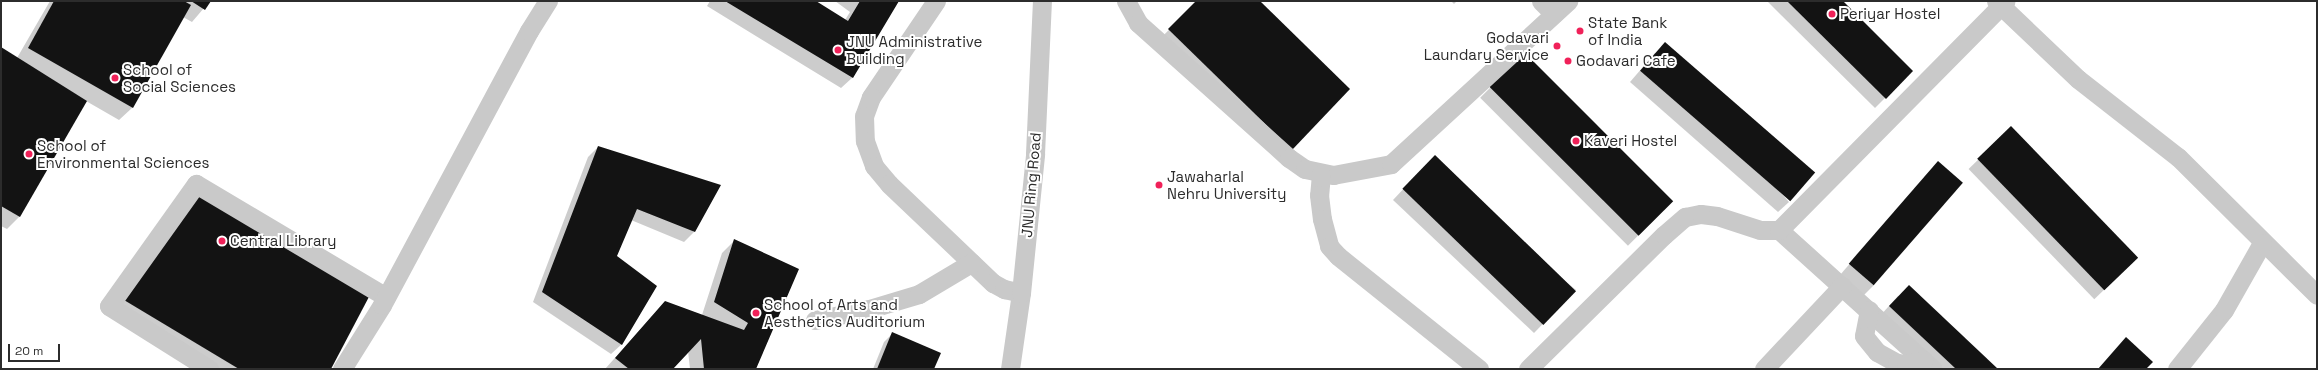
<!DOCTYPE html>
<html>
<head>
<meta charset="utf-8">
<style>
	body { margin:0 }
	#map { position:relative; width:2318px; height:370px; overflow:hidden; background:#fff; font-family:"Space Grotesk",sans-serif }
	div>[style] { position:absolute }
	.shadow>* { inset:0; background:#0003; transform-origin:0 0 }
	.building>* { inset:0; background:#131313; transform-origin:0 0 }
	.minor>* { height:19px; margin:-9.5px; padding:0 9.5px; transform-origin:9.5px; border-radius:9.5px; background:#c9c9c9 }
	.dots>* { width:11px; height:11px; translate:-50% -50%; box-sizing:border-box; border:2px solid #fff; border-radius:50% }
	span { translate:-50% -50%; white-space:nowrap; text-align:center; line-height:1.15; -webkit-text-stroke:4px #fff; paint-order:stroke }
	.poi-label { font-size:15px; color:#2c2c2c }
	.left { translate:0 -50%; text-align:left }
	.right { translate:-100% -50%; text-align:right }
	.street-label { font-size:15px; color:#2c2c2c }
	.frame { position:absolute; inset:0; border:2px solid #2c2c2c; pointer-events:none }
	.scale { position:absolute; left:8px; top:344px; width:52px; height:18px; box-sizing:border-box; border:2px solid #2c2c2c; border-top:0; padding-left:5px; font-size:12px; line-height:14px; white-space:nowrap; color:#2c2c2c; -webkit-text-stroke:3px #fff; paint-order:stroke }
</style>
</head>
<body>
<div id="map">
	<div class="shadow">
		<div style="clip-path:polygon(50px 1px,210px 1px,192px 22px,183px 17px,132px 108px,119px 120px,86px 101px,20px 216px,7px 229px,1px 226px,1px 48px,17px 58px)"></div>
		<div style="clip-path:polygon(710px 1px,814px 1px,845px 20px,850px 12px,835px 1px,898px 1px,852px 78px,841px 88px,707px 6px)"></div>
		<div style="clip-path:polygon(1197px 1px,1258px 1px,1291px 149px,1159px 40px)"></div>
		<div style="clip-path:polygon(1451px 1px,1457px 1px,1454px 4px)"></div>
		<div style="clip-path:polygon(1767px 1px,1842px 1px,1912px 71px,1875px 108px)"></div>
		<div style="clip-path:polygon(1655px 53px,1789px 202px,1778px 212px,1630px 82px)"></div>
		<div style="left:1524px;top:54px;width:209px;height:62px;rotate:45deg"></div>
		<div style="left:2011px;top:128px;width:181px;height:59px;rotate:46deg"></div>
		<div style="clip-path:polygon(598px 147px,694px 232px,684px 242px,631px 220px,616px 257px,622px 344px,611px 354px,533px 302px,588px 157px)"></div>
		<div style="clip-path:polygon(1938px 162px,1874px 285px,1864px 295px,1840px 275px)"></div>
		<div style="clip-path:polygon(1425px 166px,1576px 290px,1534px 333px,1393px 200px)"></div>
		<div style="clip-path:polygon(187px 200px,330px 369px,212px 369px,110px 308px)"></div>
		<div style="clip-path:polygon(735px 240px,798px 270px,755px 369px,690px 369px,688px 351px,672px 369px,605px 369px,665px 302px,702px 315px,722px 253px)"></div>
		<div style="clip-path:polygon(1898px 296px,1997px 369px,1934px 369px,1879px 317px)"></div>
		<div style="clip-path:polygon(893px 333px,933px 369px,873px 369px,884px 342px)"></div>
	</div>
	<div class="building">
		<div style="clip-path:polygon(54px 1px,184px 1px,191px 5px,133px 108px,28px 48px)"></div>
		<div style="clip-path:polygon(191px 1px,211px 1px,205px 10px)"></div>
		<div style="clip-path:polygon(725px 1px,816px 1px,848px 21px,860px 1px,899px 1px,853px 78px)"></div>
		<div style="clip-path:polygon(1196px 1px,1260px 1px,1350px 89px,1292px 150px,1168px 29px)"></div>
		<div style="clip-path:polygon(1787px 1px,1843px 1px,1913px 71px,1886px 99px)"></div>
		<div style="left:1665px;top:42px;width:199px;height:38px;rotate:41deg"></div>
		<div style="clip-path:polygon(1px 47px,87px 101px,20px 217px,1px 206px)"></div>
		<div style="left:1524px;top:52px;width:211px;height:49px;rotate:45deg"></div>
		<div style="left:2011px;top:126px;width:183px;height:47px;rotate:46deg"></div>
		<div style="clip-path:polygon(598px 146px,721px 185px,695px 232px,637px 209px,617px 256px,657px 286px,622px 345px,542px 292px)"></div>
		<div style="left:1435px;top:155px;width:196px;height:47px;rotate:44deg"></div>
		<div style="left:1938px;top:161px;width:33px;height:136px;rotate:41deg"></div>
		<div style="clip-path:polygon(197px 189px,371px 293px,331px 369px,239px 369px,119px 297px)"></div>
		<div style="clip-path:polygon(734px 239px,799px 269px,756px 369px,704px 369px,701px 339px,673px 369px,629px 369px,615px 358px,665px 301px,744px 330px,748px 323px,714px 302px)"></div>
		<div style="clip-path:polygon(1909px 285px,1998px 369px,1956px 369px,1889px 306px)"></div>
		<div style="clip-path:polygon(892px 332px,941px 353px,934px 369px,877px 369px)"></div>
		<div style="clip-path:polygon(2126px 337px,2153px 362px,2146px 369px,2098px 369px)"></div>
	</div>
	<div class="minor">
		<div style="left:936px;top:1px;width:116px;rotate:124.1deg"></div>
		<div style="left:871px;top:97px;width:20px;rotate:110deg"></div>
		<div style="left:864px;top:116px;width:25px;rotate:88deg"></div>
		<div style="left:865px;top:141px;width:27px;rotate:70deg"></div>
		<div style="left:874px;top:166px;width:23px;rotate:50deg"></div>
		<div style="left:889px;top:184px;width:144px;rotate:43.6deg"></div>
		<div style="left:993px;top:283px;width:13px;rotate:29deg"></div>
		<div style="left:1004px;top:289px;width:17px;rotate:13deg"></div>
		<div style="left:1126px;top:1px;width:25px;rotate:61deg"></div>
		<div style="left:1138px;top:23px;width:203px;rotate:41.8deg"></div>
		<div style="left:1289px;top:158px;width:19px;rotate:35deg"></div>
		<div style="left:1305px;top:169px;width:29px;rotate:12deg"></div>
		<div style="left:1333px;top:175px;width:59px;rotate:-10.7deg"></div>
		<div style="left:1391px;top:164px;width:241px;rotate:-42.6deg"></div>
		<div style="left:1541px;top:1px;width:18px;rotate:45deg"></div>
		<div style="left:1996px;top:1px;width:113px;rotate:43.6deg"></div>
		<div style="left:2078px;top:79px;width:127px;rotate:38deg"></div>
		<div style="left:2178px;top:157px;width:196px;rotate:44.8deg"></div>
		<div style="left:1321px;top:174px;width:21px;rotate:95deg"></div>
		<div style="left:1319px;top:195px;width:24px;rotate:83deg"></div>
		<div style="left:1322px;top:219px;width:28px;rotate:75deg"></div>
		<div style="left:1329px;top:246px;width:13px;rotate:48deg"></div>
		<div style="left:1338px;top:256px;width:181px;rotate:38.7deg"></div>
		<div style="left:1779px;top:230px;width:207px;rotate:42.1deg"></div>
		<div style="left:1869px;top:310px;width:26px;rotate:101deg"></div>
		<div style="left:1864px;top:336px;width:21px;rotate:51deg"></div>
		<div style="left:1877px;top:352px;width:23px;rotate:29deg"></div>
		<div style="left:1897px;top:363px;width:9px;rotate:6deg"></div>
		<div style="left:1906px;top:364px;width:18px;rotate:-13deg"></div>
		<div style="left:815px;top:320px;width:55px;rotate:-11.5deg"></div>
		<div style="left:869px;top:309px;width:52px;rotate:-16.7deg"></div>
		<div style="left:919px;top:294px;width:61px;rotate:-30.8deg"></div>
		<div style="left:209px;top:369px;width:118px;rotate:-147.8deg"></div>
		<div style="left:109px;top:306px;width:150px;rotate:-54.5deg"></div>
		<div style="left:196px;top:184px;width:221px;rotate:30.7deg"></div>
		<div style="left:342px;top:369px;width:75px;rotate:-58deg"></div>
		<div style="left:382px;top:305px;width:311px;rotate:-61.8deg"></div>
		<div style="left:529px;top:31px;width:36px;rotate:-58deg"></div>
		<div style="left:1010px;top:369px;width:77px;rotate:-81.8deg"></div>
		<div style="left:1021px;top:293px;width:140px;rotate:-84.2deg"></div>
		<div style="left:1035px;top:154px;width:153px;rotate:-87.4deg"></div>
		<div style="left:1528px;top:369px;width:191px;rotate:-44.6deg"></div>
		<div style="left:1664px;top:235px;width:28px;rotate:-41deg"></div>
		<div style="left:1685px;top:217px;width:16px;rotate:-11deg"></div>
		<div style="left:1701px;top:214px;width:16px;rotate:7deg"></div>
		<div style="left:1717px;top:216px;width:45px;rotate:18deg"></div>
		<div style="left:1760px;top:230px;width:19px"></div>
		<div style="left:1779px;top:230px;width:322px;rotate:-45.3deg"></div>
		<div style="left:1764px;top:369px;width:114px;rotate:-46.8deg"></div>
		<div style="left:2177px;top:369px;width:75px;rotate:-51.5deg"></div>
		<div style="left:2224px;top:310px;width:77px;rotate:-60.4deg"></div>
	</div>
	<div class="dots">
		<div style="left:1832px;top:14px;background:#f02159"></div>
		<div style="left:1580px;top:31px;background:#f02159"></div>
		<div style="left:1557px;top:46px;background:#f02159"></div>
		<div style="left:838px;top:50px;background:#f02159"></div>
		<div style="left:1568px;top:61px;background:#f02159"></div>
		<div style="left:115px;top:78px;background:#f02159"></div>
		<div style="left:1576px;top:141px;background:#f02159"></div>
		<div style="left:29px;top:154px;background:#f02159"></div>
		<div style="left:1159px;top:185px;background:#f02159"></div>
		<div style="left:222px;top:241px;background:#f02159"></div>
		<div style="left:756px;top:313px;background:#f02159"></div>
	</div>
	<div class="poi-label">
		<span class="left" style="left:1840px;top:14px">Periyar Hostel</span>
		<span class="left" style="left:1588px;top:31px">State Bank<br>of India</span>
		<span class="right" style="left:1549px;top:46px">Godavari<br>Laundary Service</span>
		<span class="left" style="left:846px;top:50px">JNU Administrative<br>Building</span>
		<span class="left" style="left:1576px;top:61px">Godavari Cafe</span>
		<span class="left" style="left:123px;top:78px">School of<br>Social Sciences</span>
		<span class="left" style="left:1584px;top:141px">Kaveri Hostel</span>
		<span class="left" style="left:37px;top:154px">School of<br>Environmental Sciences</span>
		<span class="left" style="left:1167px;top:185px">Jawaharlal<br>Nehru University</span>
		<span class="left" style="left:230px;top:241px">Central Library</span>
		<span class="left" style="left:764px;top:313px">School of Arts and<br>Aesthetics Auditorium</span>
	</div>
	<div class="street-label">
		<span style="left:1031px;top:185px;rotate:-85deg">JNU Ring Road</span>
	</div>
	<div class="frame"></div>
	<div class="scale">20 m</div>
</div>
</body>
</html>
